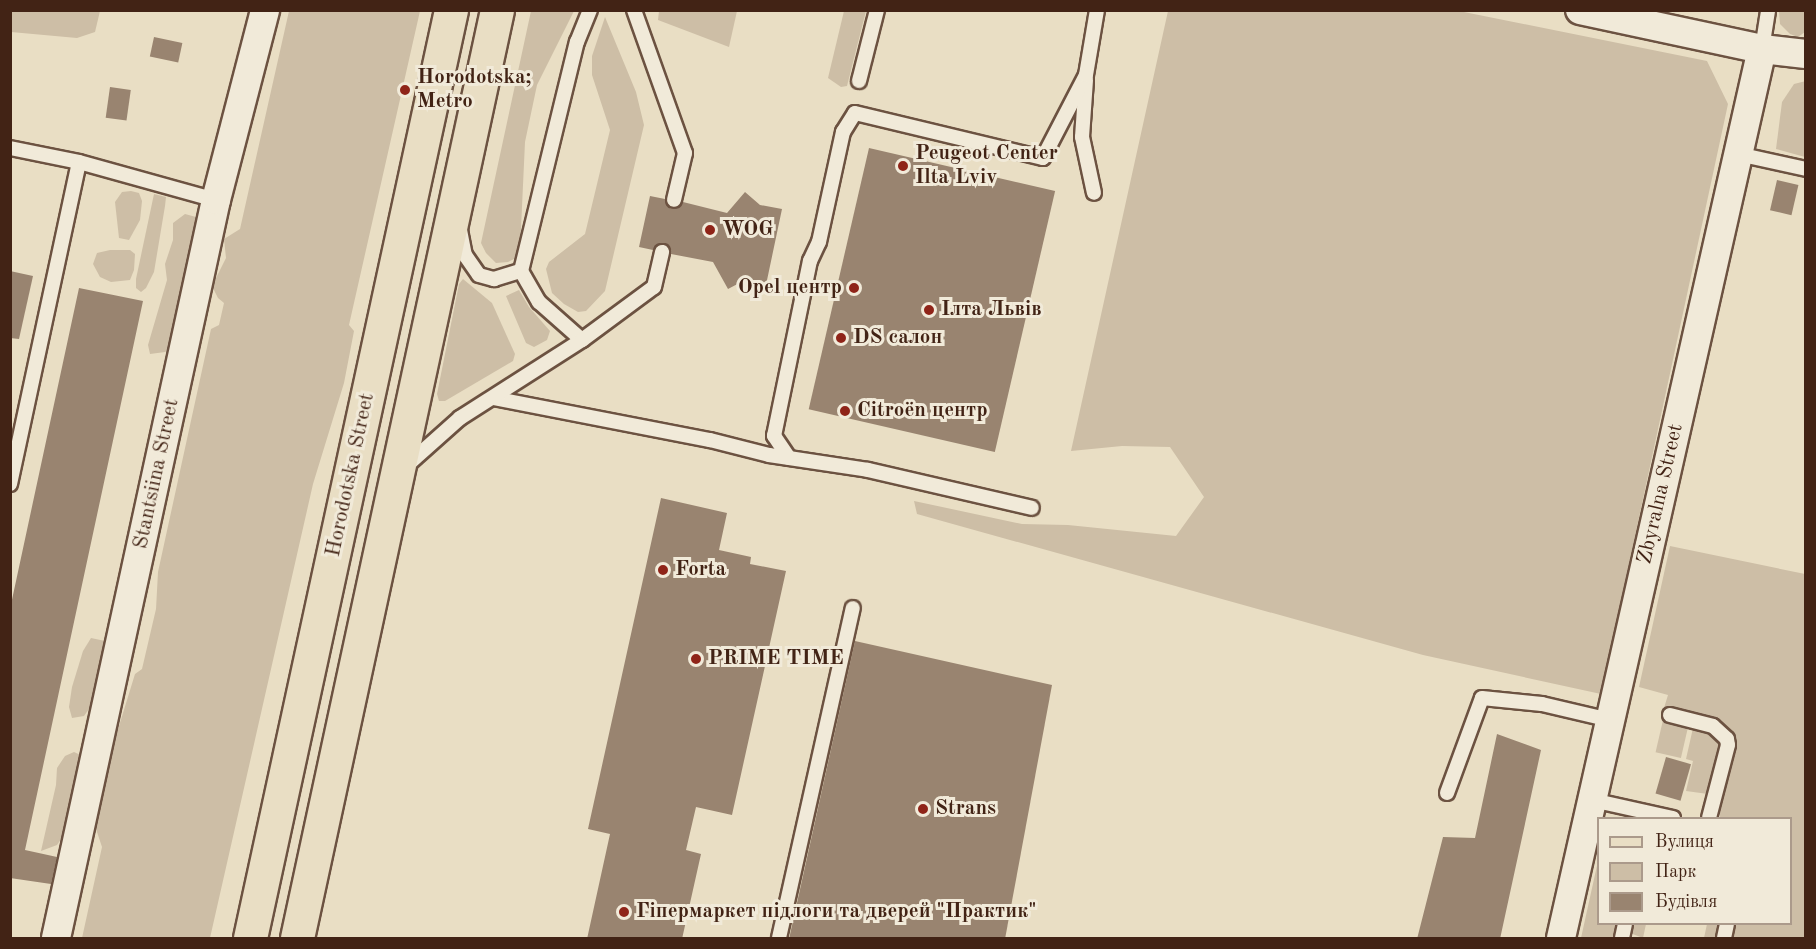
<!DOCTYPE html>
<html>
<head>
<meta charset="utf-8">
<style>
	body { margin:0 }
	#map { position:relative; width:1816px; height:949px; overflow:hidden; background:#e9dec4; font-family:"Old Standard TT",serif }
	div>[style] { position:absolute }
	.green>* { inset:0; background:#cdbea6; transform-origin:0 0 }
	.building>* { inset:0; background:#998470; transform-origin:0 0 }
	.roads { filter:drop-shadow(2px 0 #6c5241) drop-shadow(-2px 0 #6c5241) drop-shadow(0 2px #6c5241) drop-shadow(0 -2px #6c5241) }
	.service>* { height:14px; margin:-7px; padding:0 7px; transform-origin:7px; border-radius:7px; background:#f1ead9 }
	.minor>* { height:28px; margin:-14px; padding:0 14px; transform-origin:14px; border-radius:14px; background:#f1ead9 }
	.primary>* { height:33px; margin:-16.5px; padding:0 16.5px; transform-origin:16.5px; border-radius:16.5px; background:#e9dec4 }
	.dots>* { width:16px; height:16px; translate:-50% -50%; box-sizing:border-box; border:3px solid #f1ead9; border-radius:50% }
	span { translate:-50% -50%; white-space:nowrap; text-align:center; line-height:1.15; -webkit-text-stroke:6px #f1ead9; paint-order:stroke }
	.poi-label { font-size:21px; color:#422315; font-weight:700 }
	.left { translate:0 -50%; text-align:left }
	.right { translate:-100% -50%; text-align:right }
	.street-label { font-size:21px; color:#422315 }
	.frame { position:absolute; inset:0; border:12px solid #422315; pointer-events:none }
	.legend { position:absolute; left:1597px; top:817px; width:195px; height:108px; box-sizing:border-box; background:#f1ead9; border:2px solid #ab9a8b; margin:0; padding:8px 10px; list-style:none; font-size:18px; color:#422315 }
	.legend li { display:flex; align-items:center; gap:12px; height:30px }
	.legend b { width:30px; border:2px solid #ab9a8b }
</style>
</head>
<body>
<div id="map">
	<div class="green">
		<div style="clip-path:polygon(10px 11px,11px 10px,100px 11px,95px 32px,77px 38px,11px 32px)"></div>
		<div style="clip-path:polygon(289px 11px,420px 11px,349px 325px,354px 331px,344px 383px,313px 484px,210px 938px,82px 938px,102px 847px,94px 823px,95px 804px,135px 674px,142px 669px,156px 609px,158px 572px,211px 329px,219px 325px,224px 303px,218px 298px,212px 286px,226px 258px,224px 239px,240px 229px)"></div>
		<div style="clip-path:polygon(531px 11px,574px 11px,537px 85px,525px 142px,520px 250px,516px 258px,508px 262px,496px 263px,486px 253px,481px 243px)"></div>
		<div style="clip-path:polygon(659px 11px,737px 11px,729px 47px,658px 20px)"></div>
		<div style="clip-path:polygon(844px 11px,866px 11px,847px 86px,841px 87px,828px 78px)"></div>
		<div style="clip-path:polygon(1168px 11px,1459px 11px,1707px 61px,1728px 104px,1601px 694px,1423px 655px,917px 514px,914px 501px,1022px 524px,1068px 525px,1176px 536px,1204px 497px,1170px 447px,1122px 446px,1071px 451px)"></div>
		<div style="clip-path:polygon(1779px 11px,1805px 11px,1805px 32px,1798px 37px,1790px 34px,1780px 24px)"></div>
		<div style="clip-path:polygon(605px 17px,636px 92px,644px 125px,605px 291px,586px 311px,578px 312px,564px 304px,552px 293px,546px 269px,549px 262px,585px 234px,610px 130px,592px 75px,592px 56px)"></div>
		<div style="clip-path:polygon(1806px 81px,1806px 157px,1805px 157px,1776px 149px,1782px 102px,1794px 84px)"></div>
		<div style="clip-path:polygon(131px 191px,139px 193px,142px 201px,140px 220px,129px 240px,119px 238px,115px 202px,122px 192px)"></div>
		<div style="clip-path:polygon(154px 194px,166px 197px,165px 206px,154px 272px,146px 288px,141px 292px,136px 288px,136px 279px)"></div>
		<div style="clip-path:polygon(185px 214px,196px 217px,193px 264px,175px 345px,165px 352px,150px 354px,148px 345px,167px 280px,165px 264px,173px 240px,173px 223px)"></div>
		<div style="clip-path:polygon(110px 250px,130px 250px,135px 254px,134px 270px,130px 280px,111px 282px,100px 277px,93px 264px,97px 253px)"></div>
		<div style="clip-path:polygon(463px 279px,492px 303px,515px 354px,513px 361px,445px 401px,439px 401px,437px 394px,459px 284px)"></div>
		<div style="clip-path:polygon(519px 290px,529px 307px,550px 331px,547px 340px,534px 347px,526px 343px,506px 296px)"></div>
		<div style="clip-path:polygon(1670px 546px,1805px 574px,1805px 938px,1731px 938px,1734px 924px,1790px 924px,1790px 818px,1720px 818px,1720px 807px,1735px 745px,1729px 728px,1715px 720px,1664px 708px,1668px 695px,1639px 687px)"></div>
		<div style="clip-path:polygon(91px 638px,105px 641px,106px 660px,96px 699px,84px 716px,72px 718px,69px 707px,72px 687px,83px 651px)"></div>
		<div style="left:1663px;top:720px;width:26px;height:33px;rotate:13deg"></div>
		<div style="clip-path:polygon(1693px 728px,1711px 732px,1720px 742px,1708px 794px,1686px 791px,1693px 761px,1686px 759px)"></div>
		<div style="clip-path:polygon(74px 752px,85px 757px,70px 826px,57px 845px,41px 851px,56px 785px,57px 768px,65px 756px)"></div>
		<div style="clip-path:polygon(1598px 861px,1598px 924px,1619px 924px,1615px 938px,1581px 938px)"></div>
		<div style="clip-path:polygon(1632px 924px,1646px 924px,1643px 938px,1630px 933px)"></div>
		<div style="clip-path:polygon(1707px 924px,1721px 924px,1717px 938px,1704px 938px)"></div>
	</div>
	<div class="building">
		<div style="left:154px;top:37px;width:29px;height:20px;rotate:12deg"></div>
		<div style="left:110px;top:87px;width:21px;height:31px;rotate:8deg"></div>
		<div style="left:869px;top:148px;width:191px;height:268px;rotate:13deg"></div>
		<div style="left:1777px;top:180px;width:22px;height:31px;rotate:13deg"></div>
		<div style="clip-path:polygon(745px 192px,760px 205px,782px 209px,766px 285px,745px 280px,728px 289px,713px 262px,671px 254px,669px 246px,663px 243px,656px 246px,653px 250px,639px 247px,650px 196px,665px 199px,671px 209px,677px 208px,683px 202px,727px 213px)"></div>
		<div style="clip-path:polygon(10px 271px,33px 276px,19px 339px,10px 338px)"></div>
		<div style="clip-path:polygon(79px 288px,143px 301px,25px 850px,57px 857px,51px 884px,10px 878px,10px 609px)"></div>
		<div style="clip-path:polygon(661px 498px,727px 513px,719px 550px,751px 557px,750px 564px,786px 571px,732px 815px,696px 807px,686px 850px,701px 854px,682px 939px,587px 939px,610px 834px,588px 829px)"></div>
		<div style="clip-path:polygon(855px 641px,1052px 685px,1005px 939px,789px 939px)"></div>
		<div style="clip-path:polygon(1497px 734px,1541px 750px,1500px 939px,1417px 939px,1443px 837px,1475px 838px)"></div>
		<div style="left:1666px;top:757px;width:26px;height:38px;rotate:16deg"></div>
	</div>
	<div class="roads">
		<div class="service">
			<div style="left:634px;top:10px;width:152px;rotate:70.4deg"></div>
			<div style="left:685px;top:153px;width:48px;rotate:103.2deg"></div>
			<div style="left:1762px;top:49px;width:39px;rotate:-81deg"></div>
			<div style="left:1086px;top:80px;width:57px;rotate:94deg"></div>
			<div style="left:1082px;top:137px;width:57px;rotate:77.9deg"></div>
			<div style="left:859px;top:81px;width:73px;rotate:-75.8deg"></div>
			<div style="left:10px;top:148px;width:70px;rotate:11.5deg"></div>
			<div style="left:79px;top:162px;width:142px;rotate:15.5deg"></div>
			<div style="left:1738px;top:154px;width:70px;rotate:12.4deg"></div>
			<div style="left:460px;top:230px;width:25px;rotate:79deg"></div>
			<div style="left:465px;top:255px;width:24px;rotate:55deg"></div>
			<div style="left:479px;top:275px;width:16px;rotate:15deg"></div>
			<div style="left:494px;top:279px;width:28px;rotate:-17deg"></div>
			<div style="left:521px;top:271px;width:236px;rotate:-76.3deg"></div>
			<div style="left:577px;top:42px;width:35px;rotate:-68deg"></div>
			<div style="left:521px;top:271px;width:36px;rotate:60deg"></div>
			<div style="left:539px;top:302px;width:57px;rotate:41.5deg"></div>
			<div style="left:493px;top:398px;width:221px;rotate:11deg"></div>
			<div style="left:710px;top:440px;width:61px;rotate:14.3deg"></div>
			<div style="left:769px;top:455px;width:100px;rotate:8.6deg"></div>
			<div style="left:868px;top:470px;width:168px;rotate:13deg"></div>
			<div style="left:789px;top:458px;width:27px;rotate:-124deg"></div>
			<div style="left:774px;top:436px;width:179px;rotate:-78.4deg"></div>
			<div style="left:810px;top:261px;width:21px;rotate:-65deg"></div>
			<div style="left:819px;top:242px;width:113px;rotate:-77.7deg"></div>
			<div style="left:843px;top:132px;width:22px;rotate:-58deg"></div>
			<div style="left:855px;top:113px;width:193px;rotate:13.5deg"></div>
			<div style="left:1043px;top:158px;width:93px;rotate:-62.6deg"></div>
			<div style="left:1086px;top:75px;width:66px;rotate:-80.4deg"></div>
			<div style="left:405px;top:467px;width:74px;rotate:-41.7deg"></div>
			<div style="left:460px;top:418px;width:145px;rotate:-32.6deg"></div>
			<div style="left:582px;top:340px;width:89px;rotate:-36.4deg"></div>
			<div style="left:654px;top:287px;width:36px;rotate:-77deg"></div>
			<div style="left:10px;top:484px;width:329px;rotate:-77.9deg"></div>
			<div style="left:1670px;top:715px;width:44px;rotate:14.3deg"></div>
			<div style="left:1713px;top:726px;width:19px;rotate:43deg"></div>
			<div style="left:1727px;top:739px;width:6px;rotate:81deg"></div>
			<div style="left:1728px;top:745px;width:75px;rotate:104.6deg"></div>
			<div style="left:1447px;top:793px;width:101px;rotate:-69.8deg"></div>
			<div style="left:1482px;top:698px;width:60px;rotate:5.7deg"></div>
			<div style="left:1542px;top:704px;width:70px;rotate:13.2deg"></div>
			<div style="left:1592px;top:800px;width:83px;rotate:12.5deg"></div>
			<div style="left:779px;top:938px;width:338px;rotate:-77.4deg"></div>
			<div style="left:1622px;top:938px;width:14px;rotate:-78deg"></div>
			<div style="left:1724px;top:938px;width:14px;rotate:-78deg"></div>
		</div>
		<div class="minor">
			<div style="left:1580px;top:10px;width:186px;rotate:12.1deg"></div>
			<div style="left:1762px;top:49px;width:44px;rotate:6.5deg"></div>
			<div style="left:56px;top:938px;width:755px;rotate:-77.77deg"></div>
			<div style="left:216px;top:200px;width:196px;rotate:-75.5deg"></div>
			<div style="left:1561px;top:938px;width:911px;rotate:-77.26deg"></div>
		</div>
		<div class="primary">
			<div style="left:250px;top:938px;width:950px;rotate:-77.78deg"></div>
			<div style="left:297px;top:938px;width:949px;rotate:-77.84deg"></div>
		</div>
	</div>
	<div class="dots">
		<div style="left:405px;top:90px;background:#8f2418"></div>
		<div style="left:903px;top:166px;background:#8f2418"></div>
		<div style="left:710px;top:230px;background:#8f2418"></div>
		<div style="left:854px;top:288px;background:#8f2418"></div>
		<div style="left:929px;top:310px;background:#8f2418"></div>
		<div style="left:841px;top:338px;background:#8f2418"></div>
		<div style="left:845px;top:411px;background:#8f2418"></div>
		<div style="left:663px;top:570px;background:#8f2418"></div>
		<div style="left:696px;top:659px;background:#8f2418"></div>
		<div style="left:923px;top:809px;background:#8f2418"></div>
		<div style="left:624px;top:912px;background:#8f2418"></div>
	</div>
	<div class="poi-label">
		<span class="left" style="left:417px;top:90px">Horodotska;<br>Metro</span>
		<span class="left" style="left:915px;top:166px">Peugeot Center<br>Ilta Lviv</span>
		<span class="left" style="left:722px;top:230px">WOG</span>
		<span class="right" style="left:842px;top:288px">Opel центр</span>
		<span class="left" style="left:941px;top:310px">Ілта Львів</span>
		<span class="left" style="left:853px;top:338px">DS салон</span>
		<span class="left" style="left:857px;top:411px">Citroën центр</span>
		<span class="left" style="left:675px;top:570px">Forta</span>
		<span class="left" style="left:708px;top:659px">PRIME TIME</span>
		<span class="left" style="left:935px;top:809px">Strans</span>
		<span class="left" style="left:636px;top:912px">Гіпермаркет підлоги та дверей "Практик"</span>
	</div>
	<div class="street-label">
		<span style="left:157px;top:474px;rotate:-78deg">Stantsiina Street</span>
		<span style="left:351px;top:475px;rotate:-78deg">Horodotska Street</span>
		<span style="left:1661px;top:494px;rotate:-77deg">Zbyralna Street</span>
	</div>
	<div class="frame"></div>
	<ul class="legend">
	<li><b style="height:8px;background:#e9dec4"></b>Вулиця</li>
	<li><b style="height:16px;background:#cdbea6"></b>Парк</li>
	<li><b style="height:16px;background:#998470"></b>Будівля</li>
	</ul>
</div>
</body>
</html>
